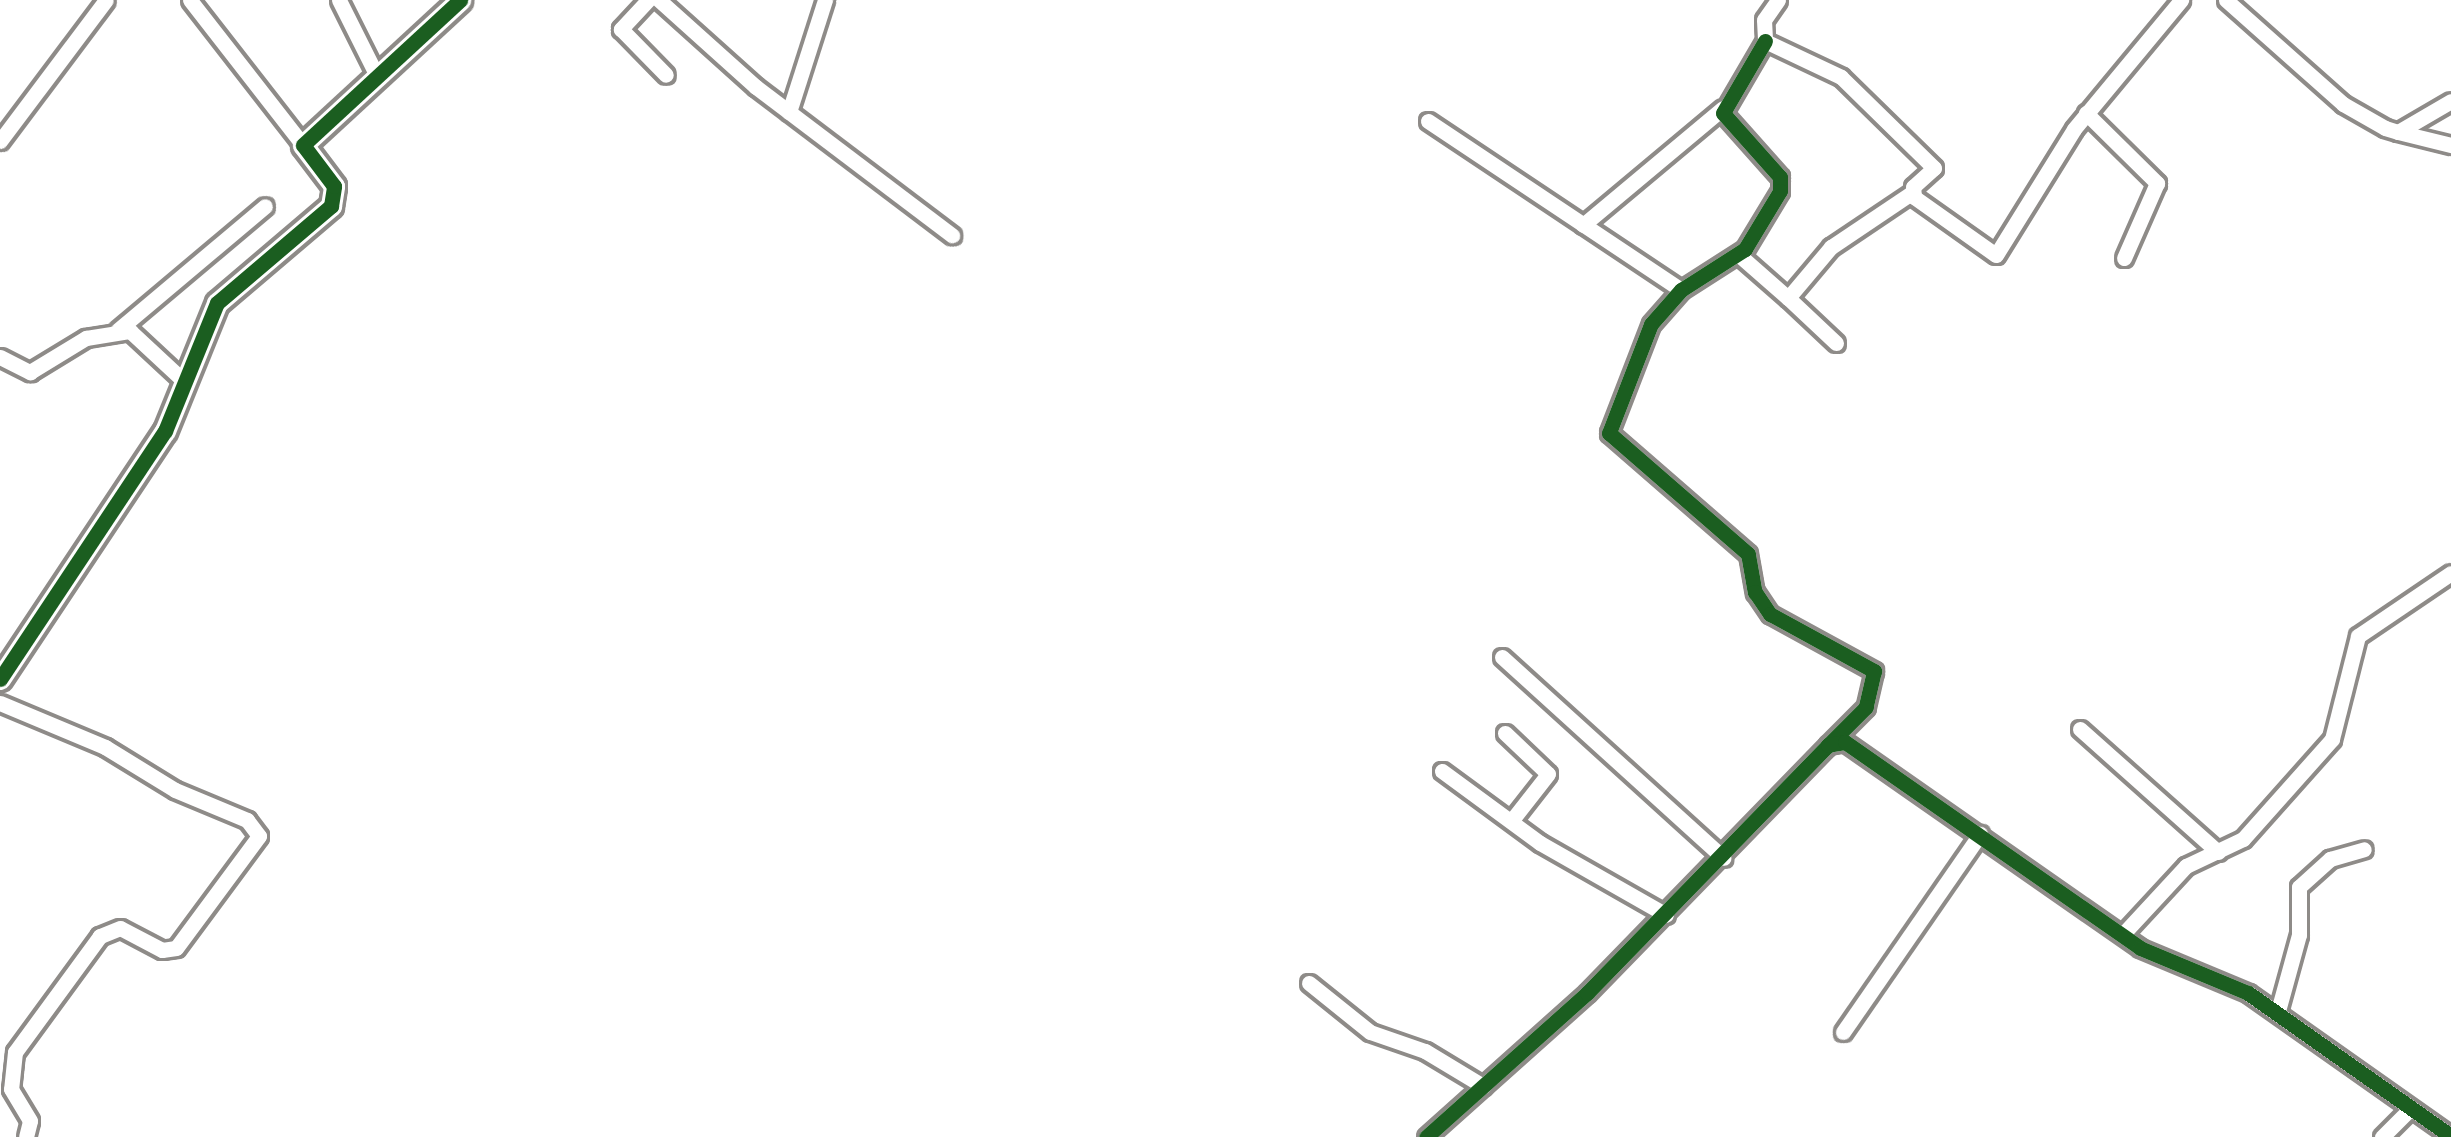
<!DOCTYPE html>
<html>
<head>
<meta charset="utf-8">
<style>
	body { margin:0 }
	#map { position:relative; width:2451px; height:1137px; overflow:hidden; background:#fff; font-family:Caveat,sans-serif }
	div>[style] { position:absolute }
	.roads { filter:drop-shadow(3px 0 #8e8b88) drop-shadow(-3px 0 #8e8b88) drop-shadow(0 3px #8e8b88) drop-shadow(0 -3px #8e8b88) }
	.street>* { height:15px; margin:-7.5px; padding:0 7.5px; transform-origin:7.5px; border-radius:7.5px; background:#fff }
	.secondary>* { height:21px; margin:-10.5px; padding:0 10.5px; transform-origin:10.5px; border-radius:10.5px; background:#fff }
	.cycleway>* { height:15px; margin:-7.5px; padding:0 7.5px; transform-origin:7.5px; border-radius:7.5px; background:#1b5e20 }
	span { translate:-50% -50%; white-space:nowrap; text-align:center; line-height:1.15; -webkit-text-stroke:9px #fff; paint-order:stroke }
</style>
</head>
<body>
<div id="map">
	<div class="roads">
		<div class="street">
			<div style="left:190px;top:0;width:184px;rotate:52.1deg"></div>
			<div style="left:339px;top:0;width:87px;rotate:63.4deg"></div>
			<div style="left:648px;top:0;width:40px;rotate:133deg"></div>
			<div style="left:621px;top:29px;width:64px;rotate:45.6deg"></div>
			<div style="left:659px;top:0;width:130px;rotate:41.9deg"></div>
			<div style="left:756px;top:87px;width:246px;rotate:37.1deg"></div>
			<div style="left:1778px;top:0;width:24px;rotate:125deg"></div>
			<div style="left:1764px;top:20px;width:21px;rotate:87deg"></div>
			<div style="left:1765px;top:41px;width:84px;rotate:25.3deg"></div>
			<div style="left:1841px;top:77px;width:130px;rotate:44.4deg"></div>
			<div style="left:1934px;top:168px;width:28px;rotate:138deg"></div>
			<div style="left:1913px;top:187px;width:10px;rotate:84deg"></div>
			<div style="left:1914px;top:197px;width:100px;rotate:35.3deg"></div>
			<div style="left:1996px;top:255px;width:148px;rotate:-58.2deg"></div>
			<div style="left:2074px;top:129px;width:168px;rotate:-50.3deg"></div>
			<div style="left:2226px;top:0;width:157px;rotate:41.6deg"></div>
			<div style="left:2343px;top:104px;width:48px;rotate:29.7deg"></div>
			<div style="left:2385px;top:128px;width:14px;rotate:17deg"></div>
			<div style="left:2398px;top:132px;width:61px;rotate:-30.3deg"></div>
			<div style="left:1765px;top:41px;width:83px;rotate:120.3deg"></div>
			<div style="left:1723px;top:113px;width:86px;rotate:48.3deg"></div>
			<div style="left:1780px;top:177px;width:14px;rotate:90deg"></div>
			<div style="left:1780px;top:191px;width:68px;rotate:121.1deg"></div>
			<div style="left:1745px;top:249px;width:76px;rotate:147.4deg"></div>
			<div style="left:1681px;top:290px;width:45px;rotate:131.4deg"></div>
			<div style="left:1651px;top:324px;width:117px;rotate:111.1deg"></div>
			<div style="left:1609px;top:433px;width:184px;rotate:41deg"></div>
			<div style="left:1748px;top:554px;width:39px;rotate:80deg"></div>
			<div style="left:1755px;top:592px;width:27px;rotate:56deg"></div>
			<div style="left:1770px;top:614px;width:119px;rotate:28.7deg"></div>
			<div style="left:1874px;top:671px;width:37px;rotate:103deg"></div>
			<div style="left:1866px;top:707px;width:54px;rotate:135deg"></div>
			<div style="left:789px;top:112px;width:118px;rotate:-72.2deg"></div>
			<div style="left:2086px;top:113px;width:100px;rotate:44.6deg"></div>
			<div style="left:2157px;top:183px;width:82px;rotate:113.7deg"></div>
			<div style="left:1428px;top:121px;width:304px;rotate:33.7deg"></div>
			<div style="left:2398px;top:132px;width:55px;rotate:13.8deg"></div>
			<div style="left:0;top:141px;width:176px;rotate:-53.1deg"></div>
			<div style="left:1583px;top:225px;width:182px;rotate:-39.9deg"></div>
			<div style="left:1739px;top:255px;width:65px;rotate:41.3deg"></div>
			<div style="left:118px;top:330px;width:192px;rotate:-40.1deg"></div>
			<div style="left:1836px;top:343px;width:66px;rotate:-136.8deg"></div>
			<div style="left:1788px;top:298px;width:67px;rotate:-49.9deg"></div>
			<div style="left:1831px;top:247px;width:99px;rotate:-33.9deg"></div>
			<div style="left:0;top:357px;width:34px;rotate:27deg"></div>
			<div style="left:30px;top:372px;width:66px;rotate:-31.3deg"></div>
			<div style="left:86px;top:338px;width:45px;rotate:-9deg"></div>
			<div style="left:130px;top:331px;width:76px;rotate:42.9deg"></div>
			<div style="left:1502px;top:657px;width:299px;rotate:42.2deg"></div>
			<div style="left:0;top:703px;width:114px;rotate:22.7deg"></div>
			<div style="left:105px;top:747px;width:82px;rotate:31.6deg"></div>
			<div style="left:175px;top:790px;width:78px;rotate:22.6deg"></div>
			<div style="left:247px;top:820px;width:20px;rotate:53deg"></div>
			<div style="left:259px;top:836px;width:139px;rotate:126.5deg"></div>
			<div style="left:176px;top:948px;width:14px;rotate:172deg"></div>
			<div style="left:162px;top:950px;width:47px;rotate:-152.4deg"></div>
			<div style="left:120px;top:928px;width:22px;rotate:158deg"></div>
			<div style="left:100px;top:936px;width:144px;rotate:126.2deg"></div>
			<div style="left:15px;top:1052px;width:37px;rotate:96deg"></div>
			<div style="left:11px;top:1089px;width:37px;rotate:59deg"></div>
			<div style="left:30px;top:1121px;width:16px;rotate:104deg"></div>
			<div style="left:2080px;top:729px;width:185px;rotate:41.7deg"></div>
			<div style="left:1505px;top:733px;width:59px;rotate:43.6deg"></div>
			<div style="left:1548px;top:774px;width:58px;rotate:128deg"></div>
			<div style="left:1442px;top:771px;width:122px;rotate:36.3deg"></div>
			<div style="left:1540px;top:843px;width:145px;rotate:29.7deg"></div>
			<div style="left:2123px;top:934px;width:93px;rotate:-47.2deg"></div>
			<div style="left:2186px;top:866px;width:63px;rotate:-25.3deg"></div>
			<div style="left:2243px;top:839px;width:134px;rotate:-48.3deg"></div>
			<div style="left:2332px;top:739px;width:106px;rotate:-75.8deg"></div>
			<div style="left:2358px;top:636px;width:112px;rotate:-34.1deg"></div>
			<div style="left:1309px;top:983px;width:78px;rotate:38.8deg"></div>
			<div style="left:1370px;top:1032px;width:58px;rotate:19.1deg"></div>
			<div style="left:1425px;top:1051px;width:68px;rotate:31.1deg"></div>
			<div style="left:2278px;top:1011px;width:79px;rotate:-74.6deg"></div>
			<div style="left:2299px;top:935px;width:48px;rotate:-90deg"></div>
			<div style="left:2299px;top:887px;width:42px;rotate:-42.1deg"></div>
			<div style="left:2330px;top:859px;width:35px;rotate:-16deg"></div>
			<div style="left:1843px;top:1032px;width:241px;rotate:-55.3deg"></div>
			<div style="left:1426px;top:1137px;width:216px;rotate:-41.8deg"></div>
			<div style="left:1587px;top:993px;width:346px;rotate:-45.8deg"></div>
			<div style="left:1828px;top:745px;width:17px;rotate:-10deg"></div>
			<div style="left:1845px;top:742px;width:360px;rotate:34.9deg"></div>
			<div style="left:2140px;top:948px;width:117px;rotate:22.6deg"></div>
			<div style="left:2248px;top:993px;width:248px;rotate:35.2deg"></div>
			<div style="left:2382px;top:1137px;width:40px;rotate:-45deg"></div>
		</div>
		<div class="secondary">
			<div style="left:0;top:679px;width:298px;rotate:-56.4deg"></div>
			<div style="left:165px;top:431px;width:138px;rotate:-67.9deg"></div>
			<div style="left:217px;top:303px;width:150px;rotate:-40.4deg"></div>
			<div style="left:331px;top:206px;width:20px;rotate:-81deg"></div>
			<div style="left:334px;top:186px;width:51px;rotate:-127.1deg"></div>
			<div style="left:303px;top:145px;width:214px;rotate:-42.7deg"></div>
		</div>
	</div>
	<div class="cycleway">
		<div style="left:1765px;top:41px;width:83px;rotate:120.3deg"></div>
		<div style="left:1723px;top:113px;width:86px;rotate:48.3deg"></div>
		<div style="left:1780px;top:177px;width:14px;rotate:90deg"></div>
		<div style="left:1780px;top:191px;width:68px;rotate:121.1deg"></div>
		<div style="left:1745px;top:249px;width:76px;rotate:147.4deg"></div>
		<div style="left:1681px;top:290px;width:45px;rotate:131.4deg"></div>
		<div style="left:1651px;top:324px;width:117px;rotate:111.1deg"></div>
		<div style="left:1609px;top:433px;width:184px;rotate:41deg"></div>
		<div style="left:1748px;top:554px;width:39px;rotate:80deg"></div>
		<div style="left:1755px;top:592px;width:27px;rotate:56deg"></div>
		<div style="left:1770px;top:614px;width:119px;rotate:28.7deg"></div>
		<div style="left:1874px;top:671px;width:37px;rotate:103deg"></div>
		<div style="left:1866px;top:707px;width:54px;rotate:135deg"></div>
		<div style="left:0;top:679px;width:298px;rotate:-56.4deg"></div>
		<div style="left:165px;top:431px;width:138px;rotate:-67.9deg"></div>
		<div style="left:217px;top:303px;width:150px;rotate:-40.4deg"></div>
		<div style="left:331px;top:206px;width:20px;rotate:-81deg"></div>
		<div style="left:334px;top:186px;width:51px;rotate:-127.1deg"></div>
		<div style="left:303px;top:145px;width:214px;rotate:-42.7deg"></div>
		<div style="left:1426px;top:1137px;width:216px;rotate:-41.8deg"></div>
		<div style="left:1587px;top:993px;width:346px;rotate:-45.8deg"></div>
		<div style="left:1828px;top:745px;width:17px;rotate:-10deg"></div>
		<div style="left:1845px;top:742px;width:360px;rotate:34.9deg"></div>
		<div style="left:2140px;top:948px;width:117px;rotate:22.6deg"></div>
		<div style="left:2248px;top:993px;width:248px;rotate:35.2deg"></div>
	</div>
</div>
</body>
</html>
